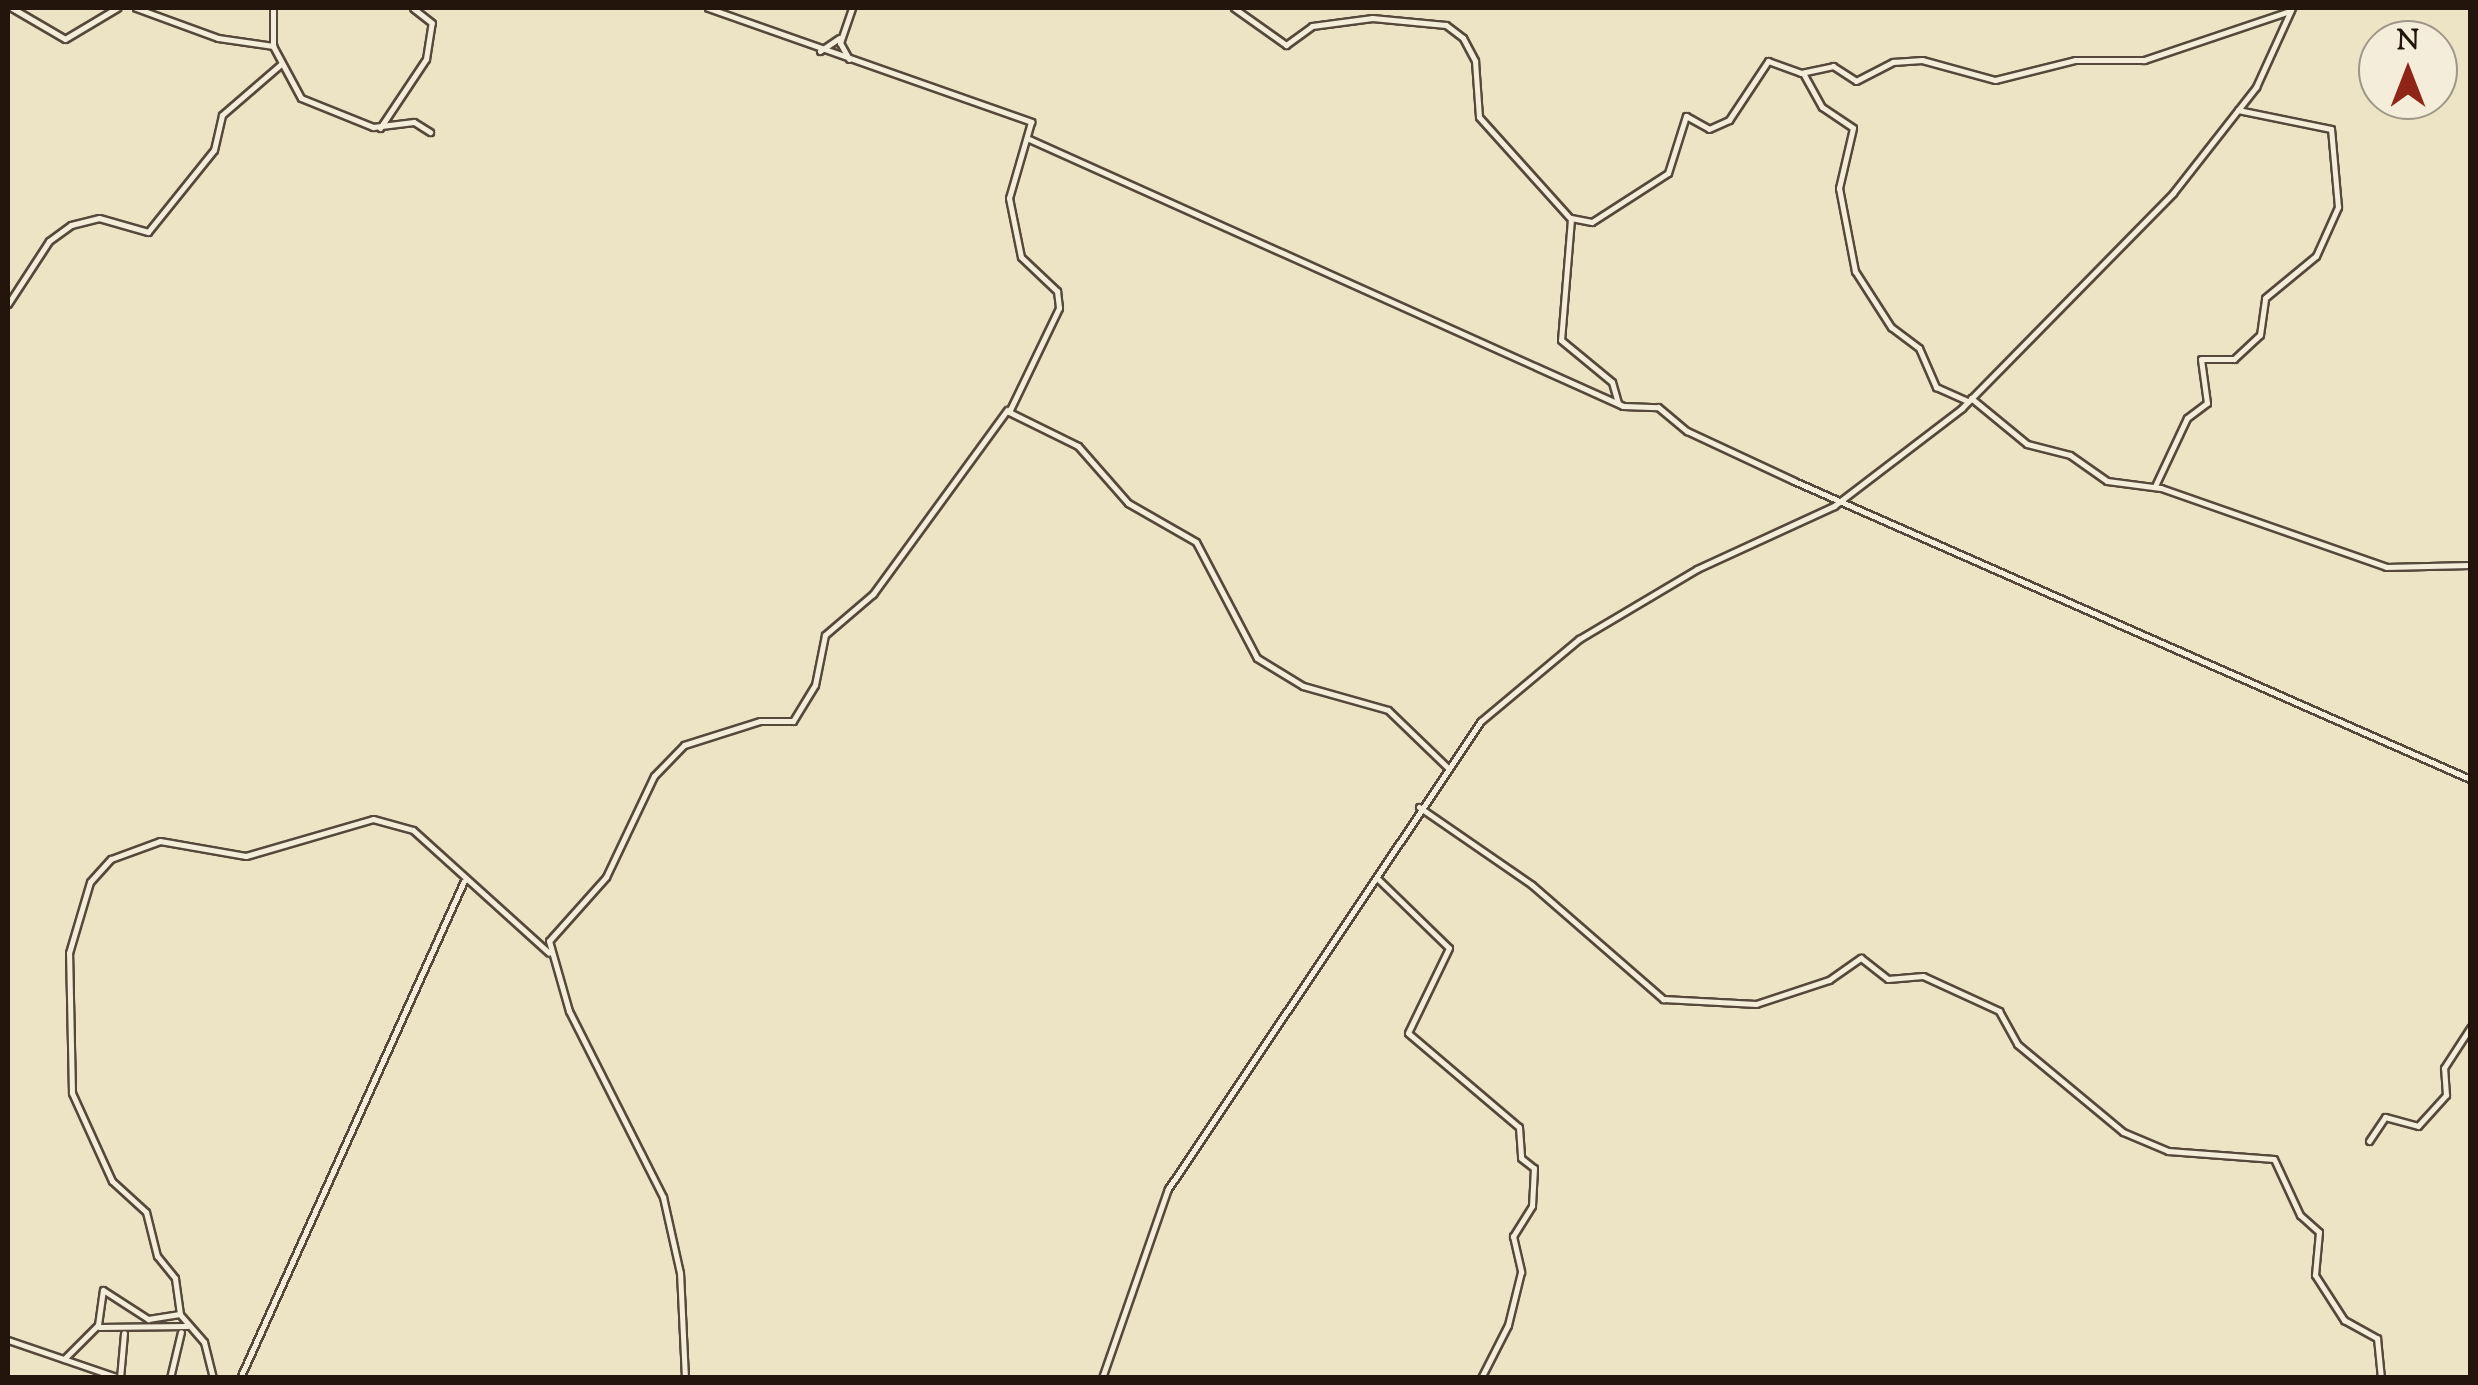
<!DOCTYPE html>
<html>
<head>
<meta charset="utf-8">
<style>
	body { margin:0 }
	#map { position:relative; width:2478px; height:1385px; overflow:hidden; background:#ede4c5; font-family:"Sorts Mill Goudy",serif }
	div>[style] { position:absolute }
	.roads { filter:drop-shadow(2px 0 #56483a) drop-shadow(-2px 0 #56483a) drop-shadow(0 2px #56483a) drop-shadow(0 -2px #56483a) }
	.minor>* { height:5px; margin:-2.5px; padding:0 2.5px; transform-origin:2.5px; border-radius:2.5px; background:#f3edd9 }
	span { translate:-50% -50%; white-space:nowrap; text-align:center; line-height:1.15; -webkit-text-stroke:8px #f3edd9; paint-order:stroke }
	.frame { position:absolute; inset:0; border:10px solid #23140c; pointer-events:none }
	.north { position:absolute; left:2358px; top:20px; width:100px; height:100px; box-sizing:border-box; background:#f3edd9; border:2px solid #a09687; border-radius:50%; rotate:0deg; font-size:28px; font-weight:700; line-height:40px; text-align:center; color:#23140c }
	.north::after { content:''; display:block; margin:auto; width:35px; height:45px; background:#8f2418; clip-path:polygon(50% 0,100% 100%,50% 72%,0 100%) }
</style>
</head>
<body>
<div id="map">
	<div class="roads">
		<div class="minor">
			<div style="left:12px;top:8px;width:61px;rotate:30.3deg"></div>
			<div style="left:65px;top:39px;width:61px;rotate:-30.8deg"></div>
			<div style="left:136px;top:8px;width:87px;rotate:20.1deg"></div>
			<div style="left:218px;top:38px;width:56px;rotate:8.3deg"></div>
			<div style="left:273px;top:8px;width:38px;rotate:90deg"></div>
			<div style="left:273px;top:46px;width:59px;rotate:61.7deg"></div>
			<div style="left:301px;top:98px;width:78px;rotate:21.9deg"></div>
			<div style="left:373px;top:127px;width:41px;rotate:-7deg"></div>
			<div style="left:414px;top:122px;width:19px;rotate:32deg"></div>
			<div style="left:708px;top:8px;width:343px;rotate:19.4deg"></div>
			<div style="left:1031px;top:122px;width:79px;rotate:106.1deg"></div>
			<div style="left:1009px;top:198px;width:60px;rotate:78.5deg"></div>
			<div style="left:1021px;top:257px;width:50px;rotate:43.4deg"></div>
			<div style="left:1057px;top:291px;width:17px;rotate:83deg"></div>
			<div style="left:1059px;top:308px;width:115px;rotate:115.7deg"></div>
			<div style="left:1009px;top:412px;width:77px;rotate:26.2deg"></div>
			<div style="left:1078px;top:446px;width:76px;rotate:48.7deg"></div>
			<div style="left:1128px;top:503px;width:78px;rotate:29.8deg"></div>
			<div style="left:1196px;top:542px;width:131px;rotate:62.3deg"></div>
			<div style="left:1257px;top:658px;width:54px;rotate:31.3deg"></div>
			<div style="left:1303px;top:686px;width:88px;rotate:15.8deg"></div>
			<div style="left:1388px;top:710px;width:81px;rotate:44deg"></div>
			<div style="left:1234px;top:8px;width:64px;rotate:35.4deg"></div>
			<div style="left:1286px;top:45px;width:32px;rotate:-36deg"></div>
			<div style="left:1312px;top:26px;width:61px;rotate:-7.6deg"></div>
			<div style="left:1372px;top:18px;width:74px;rotate:5.4deg"></div>
			<div style="left:1446px;top:25px;width:21px;rotate:37deg"></div>
			<div style="left:1463px;top:38px;width:26px;rotate:62deg"></div>
			<div style="left:1475px;top:61px;width:56px;rotate:85.9deg"></div>
			<div style="left:1479px;top:117px;width:137px;rotate:48deg"></div>
			<div style="left:1571px;top:219px;width:121px;rotate:94.7deg"></div>
			<div style="left:1561px;top:340px;width:66px;rotate:39.5deg"></div>
			<div style="left:1612px;top:382px;width:22px;rotate:74deg"></div>
			<div style="left:820px;top:51px;width:23px;rotate:-34deg"></div>
			<div style="left:849px;top:59px;width:18px;rotate:-119deg"></div>
			<div style="left:840px;top:43px;width:37px;rotate:-71deg"></div>
			<div style="left:1803px;top:73px;width:39px;rotate:61deg"></div>
			<div style="left:1822px;top:107px;width:37px;rotate:34deg"></div>
			<div style="left:1853px;top:128px;width:62px;rotate:103.1deg"></div>
			<div style="left:1839px;top:188px;width:85px;rotate:79.1deg"></div>
			<div style="left:1855px;top:271px;width:67px;rotate:57.3deg"></div>
			<div style="left:1891px;top:327px;width:35px;rotate:37deg"></div>
			<div style="left:1919px;top:348px;width:43px;rotate:66.4deg"></div>
			<div style="left:1936px;top:387px;width:35px;rotate:24deg"></div>
			<div style="left:380px;top:128px;width:83px;rotate:-56.3deg"></div>
			<div style="left:426px;top:59px;width:36px;rotate:-81deg"></div>
			<div style="left:432px;top:23px;width:24px;rotate:-142deg"></div>
			<div style="left:1029px;top:139px;width:651px;rotate:24.2deg"></div>
			<div style="left:1623px;top:406px;width:35px;rotate:2deg"></div>
			<div style="left:1658px;top:407px;width:38px;rotate:40deg"></div>
			<div style="left:1687px;top:431px;width:118px;rotate:25deg"></div>
			<div style="left:1794px;top:481px;width:739px;rotate:23.79deg"></div>
			<div style="left:1571px;top:218px;width:21px;rotate:11deg"></div>
			<div style="left:1592px;top:222px;width:90px;rotate:-32.8deg"></div>
			<div style="left:1668px;top:173px;width:60px;rotate:-72.5deg"></div>
			<div style="left:1686px;top:116px;width:26px;rotate:29deg"></div>
			<div style="left:1709px;top:129px;width:22px;rotate:-24deg"></div>
			<div style="left:1729px;top:120px;width:71px;rotate:-56.5deg"></div>
			<div style="left:1768px;top:61px;width:35px;rotate:20deg"></div>
			<div style="left:1801px;top:73px;width:33px;rotate:-12deg"></div>
			<div style="left:1833px;top:66px;width:27px;rotate:33deg"></div>
			<div style="left:1856px;top:81px;width:42px;rotate:-27.2deg"></div>
			<div style="left:1893px;top:62px;width:29px;rotate:-4deg"></div>
			<div style="left:1922px;top:60px;width:76px;rotate:15.3deg"></div>
			<div style="left:1995px;top:80px;width:82px;rotate:-14deg"></div>
			<div style="left:2075px;top:60px;width:69px"></div>
			<div style="left:2144px;top:60px;width:154px;rotate:-18.6deg"></div>
			<div style="left:8px;top:304px;width:75px;rotate:-56.9deg"></div>
			<div style="left:49px;top:241px;width:27px;rotate:-36deg"></div>
			<div style="left:71px;top:225px;width:29px;rotate:-14deg"></div>
			<div style="left:99px;top:218px;width:51px;rotate:15.9deg"></div>
			<div style="left:148px;top:232px;width:105px;rotate:-51.2deg"></div>
			<div style="left:214px;top:150px;width:36px;rotate:-77deg"></div>
			<div style="left:222px;top:115px;width:78px;rotate:-40.8deg"></div>
			<div style="left:1971px;top:398px;width:72px;rotate:39.4deg"></div>
			<div style="left:2027px;top:444px;width:44px;rotate:14.3deg"></div>
			<div style="left:2070px;top:455px;width:45px;rotate:35.1deg"></div>
			<div style="left:2107px;top:481px;width:54px;rotate:7.4deg"></div>
			<div style="left:2161px;top:488px;width:238px;rotate:19.3deg"></div>
			<div style="left:2386px;top:567px;width:84px;rotate:-1.4deg"></div>
			<div style="left:2155px;top:486px;width:75px;rotate:-64.8deg"></div>
			<div style="left:2187px;top:418px;width:25px;rotate:-37deg"></div>
			<div style="left:2207px;top:403px;width:44px;rotate:-97.8deg"></div>
			<div style="left:2201px;top:359px;width:33px"></div>
			<div style="left:2234px;top:359px;width:35px;rotate:-43deg"></div>
			<div style="left:2260px;top:335px;width:37px;rotate:-82deg"></div>
			<div style="left:2265px;top:298px;width:66px;rotate:-39.5deg"></div>
			<div style="left:2316px;top:256px;width:54px;rotate:-65.8deg"></div>
			<div style="left:2338px;top:207px;width:78px;rotate:-95.1deg"></div>
			<div style="left:2331px;top:129px;width:95px;rotate:-168.5deg"></div>
			<div style="left:1419px;top:807px;width:137px;rotate:34.6deg"></div>
			<div style="left:1532px;top:885px;width:174px;rotate:41deg"></div>
			<div style="left:1663px;top:999px;width:93px;rotate:3.1deg"></div>
			<div style="left:1756px;top:1004px;width:77px;rotate:-18.2deg"></div>
			<div style="left:1829px;top:980px;width:39px;rotate:-35deg"></div>
			<div style="left:1861px;top:958px;width:34px;rotate:38deg"></div>
			<div style="left:1888px;top:979px;width:35px;rotate:-5deg"></div>
			<div style="left:1923px;top:976px;width:84px;rotate:24.7deg"></div>
			<div style="left:1999px;top:1011px;width:38px;rotate:61deg"></div>
			<div style="left:2017px;top:1044px;width:138px;rotate:39.7deg"></div>
			<div style="left:2123px;top:1132px;width:49px;rotate:22.9deg"></div>
			<div style="left:2168px;top:1151px;width:106px;rotate:4.3deg"></div>
			<div style="left:2274px;top:1159px;width:62px;rotate:65.1deg"></div>
			<div style="left:2300px;top:1215px;width:25px;rotate:42deg"></div>
			<div style="left:2319px;top:1232px;width:43px;rotate:95.3deg"></div>
			<div style="left:2315px;top:1275px;width:54px;rotate:57.2deg"></div>
			<div style="left:2344px;top:1320px;width:38px;rotate:29deg"></div>
			<div style="left:2377px;top:1338px;width:40px;rotate:84.3deg"></div>
			<div style="left:1377px;top:878px;width:100px;rotate:44.2deg"></div>
			<div style="left:1449px;top:948px;width:94px;rotate:115.8deg"></div>
			<div style="left:1408px;top:1033px;width:145px;rotate:40.3deg"></div>
			<div style="left:1519px;top:1127px;width:31px;rotate:86deg"></div>
			<div style="left:1521px;top:1158px;width:16px;rotate:38deg"></div>
			<div style="left:1534px;top:1168px;width:38px;rotate:93deg"></div>
			<div style="left:1532px;top:1206px;width:36px;rotate:122deg"></div>
			<div style="left:1513px;top:1236px;width:37px;rotate:77deg"></div>
			<div style="left:1521px;top:1272px;width:55px;rotate:103.8deg"></div>
			<div style="left:1508px;top:1325px;width:59px;rotate:117deg"></div>
			<div style="left:2369px;top:1141px;width:29px;rotate:-56deg"></div>
			<div style="left:2385px;top:1117px;width:34px;rotate:15deg"></div>
			<div style="left:2418px;top:1126px;width:42px;rotate:-47.9deg"></div>
			<div style="left:2446px;top:1095px;width:27px;rotate:-94deg"></div>
			<div style="left:2444px;top:1068px;width:48px;rotate:-57deg"></div>
			<div style="left:99px;top:1327px;width:88px;rotate:-0.7deg"></div>
			<div style="left:8px;top:1340px;width:117px;rotate:18.9deg"></div>
			<div style="left:64px;top:1359px;width:48px;rotate:-45deg"></div>
			<div style="left:98px;top:1325px;width:35px;rotate:-82deg"></div>
			<div style="left:103px;top:1290px;width:54px;rotate:32.8deg"></div>
			<div style="left:148px;top:1319px;width:32px;rotate:-9deg"></div>
			<div style="left:120px;top:1378px;width:45px;rotate:-84.9deg"></div>
			<div style="left:170px;top:1378px;width:47px;rotate:-76.6deg"></div>
			<div style="left:213px;top:1378px;width:37px;rotate:-104deg"></div>
			<div style="left:204px;top:1342px;width:37px;rotate:-131deg"></div>
			<div style="left:180px;top:1314px;width:36px;rotate:-98deg"></div>
			<div style="left:175px;top:1278px;width:28px;rotate:-129deg"></div>
			<div style="left:157px;top:1256px;width:45px;rotate:-104deg"></div>
			<div style="left:146px;top:1212px;width:46px;rotate:-137.6deg"></div>
			<div style="left:112px;top:1181px;width:97px;rotate:-114.4deg"></div>
			<div style="left:72px;top:1093px;width:140px;rotate:-91.2deg"></div>
			<div style="left:69px;top:953px;width:74px;rotate:-73.5deg"></div>
			<div style="left:90px;top:882px;width:31px;rotate:-48deg"></div>
			<div style="left:111px;top:859px;width:52px;rotate:-20.2deg"></div>
			<div style="left:160px;top:841px;width:87px;rotate:9.9deg"></div>
			<div style="left:246px;top:856px;width:132px;rotate:-16.2deg"></div>
			<div style="left:373px;top:819px;width:41px;rotate:15.4deg"></div>
			<div style="left:413px;top:830px;width:183px;rotate:42.1deg"></div>
			<div style="left:240px;top:1378px;width:545px;rotate:-65.74deg"></div>
			<div style="left:685px;top:1378px;width:105px;rotate:-92.7deg"></div>
			<div style="left:680px;top:1273px;width:78px;rotate:-102.6deg"></div>
			<div style="left:663px;top:1197px;width:208px;rotate:-116.8deg"></div>
			<div style="left:569px;top:1011px;width:73px;rotate:-105.9deg"></div>
			<div style="left:549px;top:941px;width:86px;rotate:-48.3deg"></div>
			<div style="left:606px;top:877px;width:112px;rotate:-64.6deg"></div>
			<div style="left:654px;top:776px;width:43px;rotate:-45.9deg"></div>
			<div style="left:684px;top:745px;width:80px;rotate:-17.5deg"></div>
			<div style="left:760px;top:721px;width:33px"></div>
			<div style="left:793px;top:721px;width:42px;rotate:-58.6deg"></div>
			<div style="left:815px;top:685px;width:51px;rotate:-78.7deg"></div>
			<div style="left:825px;top:635px;width:63px;rotate:-40.5deg"></div>
			<div style="left:873px;top:594px;width:228px;rotate:-53.9deg"></div>
			<div style="left:1102px;top:1378px;width:200px;rotate:-70.8deg"></div>
			<div style="left:1168px;top:1189px;width:563px;rotate:-56.23deg"></div>
			<div style="left:1481px;top:721px;width:128px;rotate:-39.9deg"></div>
			<div style="left:1579px;top:639px;width:137px;rotate:-30.7deg"></div>
			<div style="left:1697px;top:569px;width:151px;rotate:-24.7deg"></div>
			<div style="left:1834px;top:506px;width:161px;rotate:-37.4deg"></div>
			<div style="left:1962px;top:408px;width:301px;rotate:-45.5deg"></div>
			<div style="left:2173px;top:193px;width:135px;rotate:-51.9deg"></div>
			<div style="left:2256px;top:87px;width:87px;rotate:-65.5deg"></div>
		</div>
	</div>
	<div class="frame"></div>
	<div class="north">N</div>
</div>
</body>
</html>
